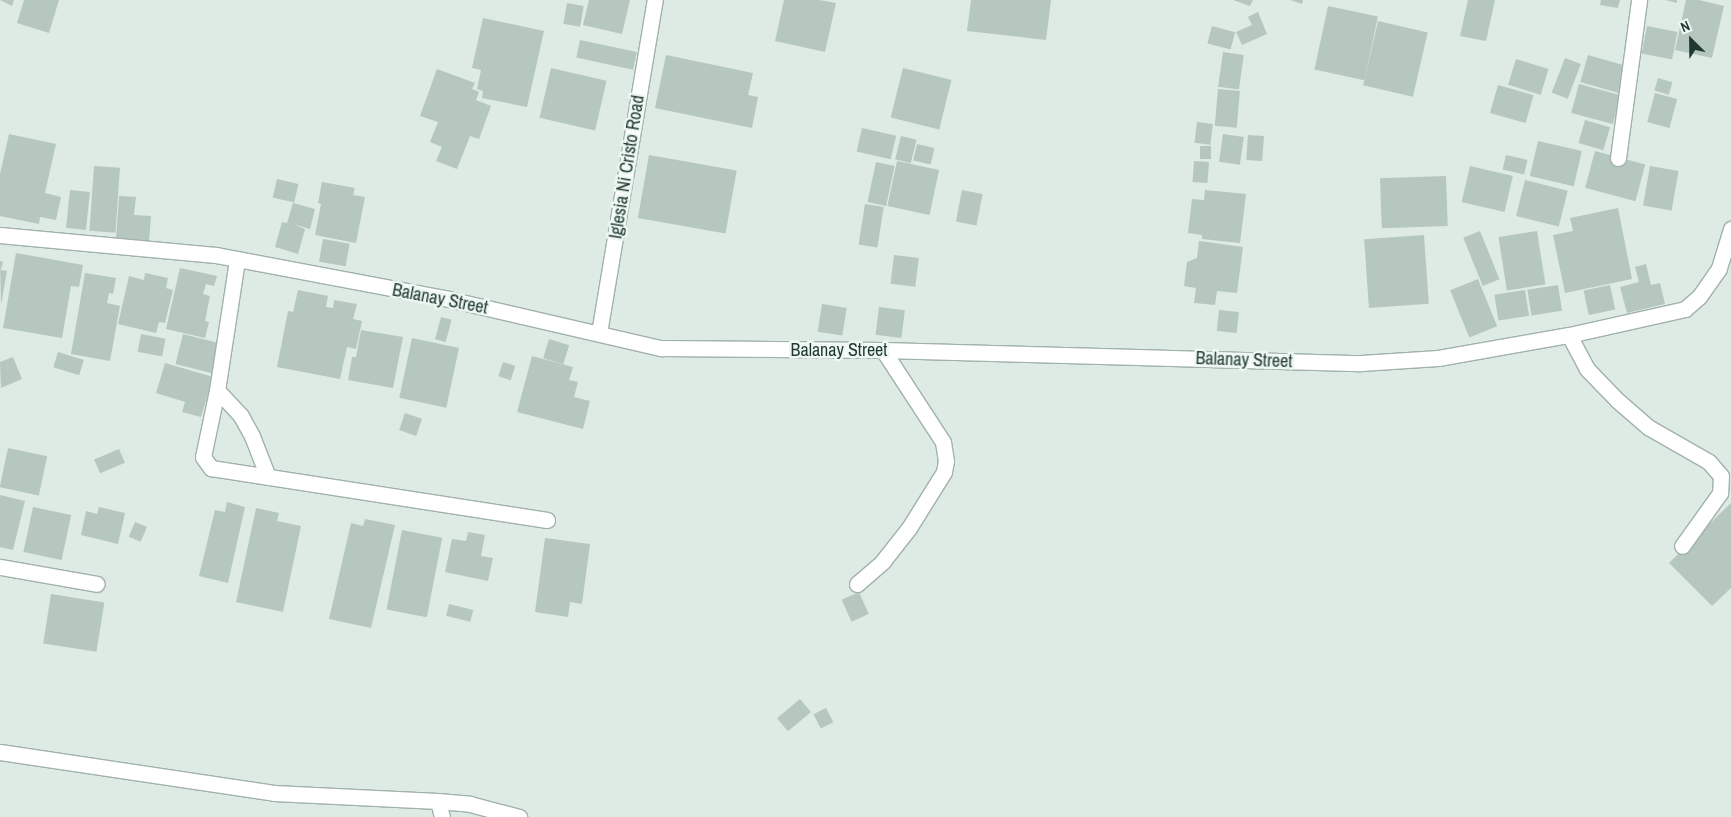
<!DOCTYPE html>
<html>
<head>
<meta charset="utf-8">
<style>
	body { margin:0 }
	#map { position:relative; width:1731px; height:817px; overflow:hidden; background:#deeae4; font-family:"Archivo Narrow",sans-serif }
	div>[style] { position:absolute }
	.building>* { inset:0; background:#b6c7bf; transform-origin:0 0 }
	.roads { filter:drop-shadow(1px 0 #a1b1ab) drop-shadow(-1px 0 #a1b1ab) drop-shadow(0 1px #a1b1ab) drop-shadow(0 -1px #a1b1ab) }
	.lane>* { height:15px; margin:-7.5px; padding:0 7.5px; transform-origin:7.5px; border-radius:7.5px; background:#fff }
	.street>* { height:15px; margin:-7.5px; padding:0 7.5px; transform-origin:7.5px; border-radius:7.5px; background:#fff }
	span { translate:-50% -50%; white-space:nowrap; text-align:center; line-height:1.15; -webkit-text-stroke:5px #eef7f2; paint-order:stroke }
	.street-label { font-size:18px; color:#1f3931 }
	.north { position:absolute; left:1666px; top:15px; width:50px; height:50px; -webkit-text-stroke:4px #eef7f2; paint-order:stroke; rotate:337deg; font-size:14px; font-weight:700; line-height:20px; text-align:center; color:#1f3931 }
	.north::after { content:''; display:block; margin:auto; width:18px; height:22px; background:#1f3931; clip-path:polygon(50% 0,100% 100%,50% 72%,0 100%) }
</style>
</head>
<body>
<div id="map">
	<div class="building">
		<div style="clip-path:polygon(0 0,14px 0,12px 6px)"></div>
		<div style="clip-path:polygon(24px 0,59px 0,49px 33px,17px 23px)"></div>
		<div style="clip-path:polygon(589px 0,630px 0,622px 34px,583px 25px)"></div>
		<div style="clip-path:polygon(784px 0,819px 0,836px 3px,825px 52px,775px 41px)"></div>
		<div style="clip-path:polygon(971px 0,1051px 0,1046px 40px,967px 31px)"></div>
		<div style="clip-path:polygon(1233px 0,1253px 0,1250px 6px)"></div>
		<div style="clip-path:polygon(1290px 0,1303px 0,1302px 4px)"></div>
		<div style="clip-path:polygon(1468px 0,1495px 0,1486px 41px,1460px 36px)"></div>
		<div style="clip-path:polygon(1601px 0,1620px 0,1618px 8px,1600px 5px)"></div>
		<div style="clip-path:polygon(1665px 0,1677px 0,1677px 3px)"></div>
		<div style="clip-path:polygon(1686px 0,1699px 0,1724px 6px,1712px 58px,1675px 50px)"></div>
		<div style="left:567px;top:3px;width:17px;height:21px;rotate:10deg"></div>
		<div style="left:1328px;top:6px;width:51px;height:65px;rotate:12deg"></div>
		<div style="clip-path:polygon(1258px 12px,1267px 34px,1242px 45px,1236px 32px,1252px 25px,1248px 17px)"></div>
		<div style="clip-path:polygon(483px 18px,544px 31px,527px 107px,482px 98px,483px 91px,477px 89px,481px 70px,472px 68px)"></div>
		<div style="left:1378px;top:21px;width:51px;height:66px;rotate:13deg"></div>
		<div style="left:1212px;top:26px;width:24px;height:18px;rotate:15deg"></div>
		<div style="left:1647px;top:26px;width:31px;height:28px;rotate:11deg"></div>
		<div style="left:580px;top:40px;width:58px;height:18px;rotate:12deg"></div>
		<div style="left:1223px;top:52px;width:21px;height:35px;rotate:8deg"></div>
		<div style="clip-path:polygon(666px 55px,753px 73px,748px 95px,758px 97px,752px 128px,655px 108px)"></div>
		<div style="left:1588px;top:55px;width:41px;height:28px;rotate:16deg"></div>
		<div style="left:1565px;top:58px;width:17px;height:37px;rotate:21deg"></div>
		<div style="left:1516px;top:59px;width:34px;height:27px;rotate:17deg"></div>
		<div style="left:551px;top:68px;width:57px;height:51px;rotate:13deg"></div>
		<div style="left:903px;top:68px;width:50px;height:51px;rotate:14deg"></div>
		<div style="clip-path:polygon(437px 69px,475px 83px,472px 89px,479px 92px,476px 100px,491px 106px,479px 139px,470px 136px,457px 169px,436px 161px,442px 147px,430px 142px,438px 122px,420px 116px)"></div>
		<div style="left:1658px;top:78px;width:15px;height:13px;rotate:16deg"></div>
		<div style="left:1579px;top:84px;width:43px;height:30px;rotate:15deg"></div>
		<div style="left:1498px;top:85px;width:37px;height:29px;rotate:16deg"></div>
		<div style="left:1218px;top:89px;width:22px;height:37px;rotate:5deg"></div>
		<div style="left:1655px;top:93px;width:23px;height:30px;rotate:15deg"></div>
		<div style="left:1585px;top:120px;width:26px;height:24px;rotate:16deg"></div>
		<div style="left:1197px;top:122px;width:16px;height:21px;rotate:7deg"></div>
		<div style="left:862px;top:128px;width:35px;height:24px;rotate:13deg"></div>
		<div style="clip-path:polygon(9px 134px,56px 144px,45px 193px,61px 197px,56px 220px,40px 217px,39px 224px,0 216px,0 174px)"></div>
		<div style="left:1223px;top:134px;width:21px;height:28px;rotate:8deg"></div>
		<div style="left:1248px;top:135px;width:16px;height:25px;rotate:4deg"></div>
		<div style="left:901px;top:136px;width:16px;height:24px;rotate:14deg"></div>
		<div style="left:1538px;top:141px;width:45px;height:36px;rotate:13deg"></div>
		<div style="left:917px;top:144px;width:18px;height:17px;rotate:13deg"></div>
		<div style="left:1200px;top:146px;width:11px;height:13px"></div>
		<div style="left:1595px;top:151px;width:52px;height:38px;rotate:15deg"></div>
		<div style="left:649px;top:155px;width:89px;height:64px;rotate:10deg"></div>
		<div style="left:1506px;top:155px;width:22px;height:15px;rotate:13deg"></div>
		<div style="left:897px;top:161px;width:43px;height:46px;rotate:12deg"></div>
		<div style="left:1194px;top:161px;width:15px;height:21px;rotate:4deg"></div>
		<div style="left:876px;top:162px;width:19px;height:41px;rotate:12deg"></div>
		<div style="left:94px;top:166px;width:26px;height:65px;rotate:4deg"></div>
		<div style="left:1470px;top:166px;width:44px;height:37px;rotate:13deg"></div>
		<div style="left:1650px;top:166px;width:29px;height:40px;rotate:10deg"></div>
		<div style="left:1446px;top:176px;width:50px;height:66px;rotate:88deg"></div>
		<div style="left:277px;top:179px;width:22px;height:19px;rotate:13deg"></div>
		<div style="left:1525px;top:180px;width:44px;height:37px;rotate:14deg"></div>
		<div style="clip-path:polygon(322px 182px,355px 188px,353px 195px,365px 197px,356px 243px,315px 235px,321px 204px,318px 203px)"></div>
		<div style="left:70px;top:190px;width:20px;height:38px;rotate:6deg"></div>
		<div style="left:962px;top:190px;width:21px;height:32px;rotate:11deg"></div>
		<div style="clip-path:polygon(1205px 190px,1246px 194px,1240px 243px,1202px 239px,1202px 235px,1188px 233px,1192px 199px,1204px 200px)"></div>
		<div style="clip-path:polygon(119px 196px,136px 197px,134px 215px,151px 216px,149px 241px,116px 239px)"></div>
		<div style="clip-path:polygon(293px 203px,315px 209px,310px 229px,293px 224px,305px 229px,298px 254px,275px 247px,282px 222px,287px 223px)"></div>
		<div style="left:865px;top:204px;width:19px;height:41px;rotate:9deg"></div>
		<div style="clip-path:polygon(1618px 208px,1632px 279px,1565px 293px,1553px 235px,1573px 231px,1570px 218px)"></div>
		<div style="left:1480px;top:231px;width:52px;height:18px;rotate:68deg"></div>
		<div style="left:1537px;top:231px;width:54px;height:39px;rotate:81deg"></div>
		<div style="left:1424px;top:235px;width:69px;height:60px;rotate:86deg"></div>
		<div style="left:323px;top:239px;width:27px;height:23px;rotate:10deg"></div>
		<div style="clip-path:polygon(1199px 241px,1243px 247px,1237px 293px,1217px 291px,1215px 305px,1194px 303px,1196px 288px,1184px 286px,1187px 262px,1197px 258px)"></div>
		<div style="clip-path:polygon(16px 253px,83px 265px,79px 287px,71px 286px,62px 338px,3px 328px)"></div>
		<div style="left:894px;top:255px;width:25px;height:29px;rotate:7deg"></div>
		<div style="clip-path:polygon(0 261px,3px 262px,1px 270px,7px 271px,1px 305px)"></div>
		<div style="clip-path:polygon(1646px 264px,1651px 285px,1660px 283px,1665px 304px,1627px 313px,1620px 287px,1639px 282px,1635px 267px)"></div>
		<div style="clip-path:polygon(180px 268px,217px 276px,214px 286px,206px 284px,203px 294px,210px 296px,205px 321px,209px 322px,205px 338px,166px 329px)"></div>
		<div style="clip-path:polygon(85px 273px,116px 278px,113px 294px,109px 293px,107px 303px,120px 306px,110px 361px,71px 354px)"></div>
		<div style="clip-path:polygon(145px 273px,168px 278px,166px 288px,173px 290px,165px 323px,159px 322px,156px 333px,118px 324px,129px 276px,144px 280px)"></div>
		<div style="left:1478px;top:279px;width:51px;height:30px;rotate:68deg"></div>
		<div style="left:1558px;top:285px;width:26px;height:31px;rotate:81deg"></div>
		<div style="left:1610px;top:285px;width:25px;height:27px;rotate:78deg"></div>
		<div style="clip-path:polygon(298px 290px,328px 296px,326px 307px,333px 308px,334px 300px,357px 304px,353px 319px,362px 321px,356px 349px,347px 347px,340px 379px,277px 367px,288px 311px,293px 312px)"></div>
		<div style="left:1525px;top:290px;width:26px;height:31px;rotate:81deg"></div>
		<div style="left:822px;top:304px;width:25px;height:28px;rotate:9deg"></div>
		<div style="left:879px;top:307px;width:26px;height:28px;rotate:7deg"></div>
		<div style="left:1219px;top:310px;width:20px;height:21px;rotate:6deg"></div>
		<div style="left:441px;top:317px;width:11px;height:23px;rotate:15deg"></div>
		<div style="clip-path:polygon(361px 330px,403px 337px,393px 388px,348px 380px,352px 357px,356px 357px)"></div>
		<div style="left:141px;top:334px;width:25px;height:18px;rotate:11deg"></div>
		<div style="left:183px;top:334px;width:38px;height:31px;rotate:14deg"></div>
		<div style="left:412px;top:338px;width:48px;height:61px;rotate:12deg"></div>
		<div style="left:549px;top:339px;width:21px;height:20px;rotate:17deg"></div>
		<div style="left:58px;top:352px;width:27px;height:16px;rotate:17deg"></div>
		<div style="clip-path:polygon(532px 356px,573px 367px,569px 380px,578px 382px,574px 397px,590px 401px,583px 429px,517px 412px)"></div>
		<div style="clip-path:polygon(13px 357px,22px 379px,1px 388px,0 362px)"></div>
		<div style="left:503px;top:362px;width:13px;height:15px;rotate:18deg"></div>
		<div style="clip-path:polygon(165px 363px,213px 377px,201px 417px,182px 412px,185px 402px,156px 393px)"></div>
		<div style="left:405px;top:413px;width:18px;height:18px;rotate:19deg"></div>
		<div style="left:8px;top:448px;width:40px;height:40px;rotate:12deg"></div>
		<div style="left:119px;top:449px;width:15px;height:27px;rotate:67deg"></div>
		<div style="clip-path:polygon(0 495px,25px 501px,13px 550px,0 547px)"></div>
		<div style="clip-path:polygon(227px 502px,245px 507px,228px 583px,199px 576px,215px 510px,225px 512px)"></div>
		<div style="clip-path:polygon(1731px 503px,1731px 588px,1712px 606px,1669px 563px)"></div>
		<div style="left:33px;top:507px;width:39px;height:46px;rotate:12deg"></div>
		<div style="clip-path:polygon(99px 507px,125px 513px,118px 544px,81px 535px,86px 511px,97px 514px)"></div>
		<div style="clip-path:polygon(256px 508px,279px 513px,277px 521px,301px 526px,283px 612px,236px 602px)"></div>
		<div style="clip-path:polygon(365px 519px,395px 525px,371px 628px,329px 619px,351px 523px,363px 526px)"></div>
		<div style="left:135px;top:522px;width:13px;height:16px;rotate:23deg"></div>
		<div style="left:402px;top:530px;width:41px;height:81px;rotate:11deg"></div>
		<div style="clip-path:polygon(468px 532px,485px 535px,481px 556px,493px 558px,488px 581px,445px 572px,452px 539px,466px 541px)"></div>
		<div style="clip-path:polygon(545px 538px,590px 544px,582px 604px,570px 602px,568px 617px,535px 612px)"></div>
		<div style="left:859px;top:592px;width:24px;height:19px;rotate:66deg"></div>
		<div style="left:51px;top:594px;width:54px;height:50px;rotate:9deg"></div>
		<div style="left:449px;top:604px;width:25px;height:12px;rotate:14deg"></div>
		<div style="left:800px;top:699px;width:17px;height:30px;rotate:50deg"></div>
		<div style="left:826px;top:708px;width:16px;height:14px;rotate:63deg"></div>
	</div>
	<div class="roads">
		<div class="lane">
			<div style="left:1569px;top:335px;width:38px;rotate:62deg"></div>
			<div style="left:1587px;top:369px;width:43px;rotate:45.9deg"></div>
			<div style="left:1617px;top:400px;width:41px;rotate:41.1deg"></div>
			<div style="left:1648px;top:427px;width:70px;rotate:29.8deg"></div>
			<div style="left:1709px;top:462px;width:18px;rotate:49deg"></div>
			<div style="left:1721px;top:476px;width:17px;rotate:93deg"></div>
			<div style="left:1720px;top:493px;width:65px;rotate:125.6deg"></div>
			<div style="left:857px;top:584px;width:35px;rotate:-41deg"></div>
			<div style="left:883px;top:561px;width:42px;rotate:-51.8deg"></div>
			<div style="left:909px;top:528px;width:66px;rotate:-58deg"></div>
			<div style="left:944px;top:472px;width:11px;rotate:-80deg"></div>
			<div style="left:946px;top:461px;width:19px;rotate:-99deg"></div>
			<div style="left:943px;top:442px;width:110px;rotate:-123.1deg"></div>
		</div>
		<div class="street">
			<div style="left:1618px;top:158px;width:159px;rotate:-82.4deg"></div>
			<div style="left:0;top:235px;width:217px;rotate:5.3deg"></div>
			<div style="left:216px;top:255px;width:236px;rotate:10.7deg"></div>
			<div style="left:448px;top:299px;width:219px;rotate:13deg"></div>
			<div style="left:661px;top:348px;width:222px;rotate:0.5deg"></div>
			<div style="left:883px;top:350px;width:478px;rotate:1.6deg"></div>
			<div style="left:1361px;top:363px;width:77px;rotate:-3.7deg"></div>
			<div style="left:1438px;top:358px;width:133px;rotate:-10deg"></div>
			<div style="left:1569px;top:335px;width:119px;rotate:-12.6deg"></div>
			<div style="left:1685px;top:309px;width:18px;rotate:-41deg"></div>
			<div style="left:1699px;top:297px;width:35px;rotate:-55deg"></div>
			<div style="left:1719px;top:268px;width:41px;rotate:-72.9deg"></div>
			<div style="left:237px;top:260px;width:132px;rotate:98.7deg"></div>
			<div style="left:217px;top:390px;width:68px;rotate:101.8deg"></div>
			<div style="left:203px;top:457px;width:14px;rotate:54deg"></div>
			<div style="left:211px;top:468px;width:340px;rotate:8.8deg"></div>
			<div style="left:599px;top:333px;width:338px;rotate:-80.5deg"></div>
			<div style="left:217px;top:390px;width:35px;rotate:47deg"></div>
			<div style="left:241px;top:416px;width:23px;rotate:61deg"></div>
			<div style="left:252px;top:436px;width:44px;rotate:68.7deg"></div>
			<div style="left:0;top:567px;width:98px;rotate:9.9deg"></div>
			<div style="left:0;top:752px;width:277px;rotate:8.5deg"></div>
			<div style="left:274px;top:793px;width:164px;rotate:2.8deg"></div>
			<div style="left:438px;top:801px;width:32px;rotate:5deg"></div>
			<div style="left:470px;top:804px;width:51px;rotate:14.9deg"></div>
			<div style="left:438px;top:801px;width:16px;rotate:76deg"></div>
		</div>
	</div>
	<div class="street-label">
		<span style="left:627px;top:167px;rotate:-81deg">Iglesia Ni Cristo Road</span>
		<span style="left:440px;top:299px;rotate:11deg">Balanay Street</span>
		<span style="left:839px;top:350px">Balanay Street</span>
		<span style="left:1244px;top:360px;rotate:2deg">Balanay Street</span>
	</div>
	<div class="north">N</div>
</div>
</body>
</html>
